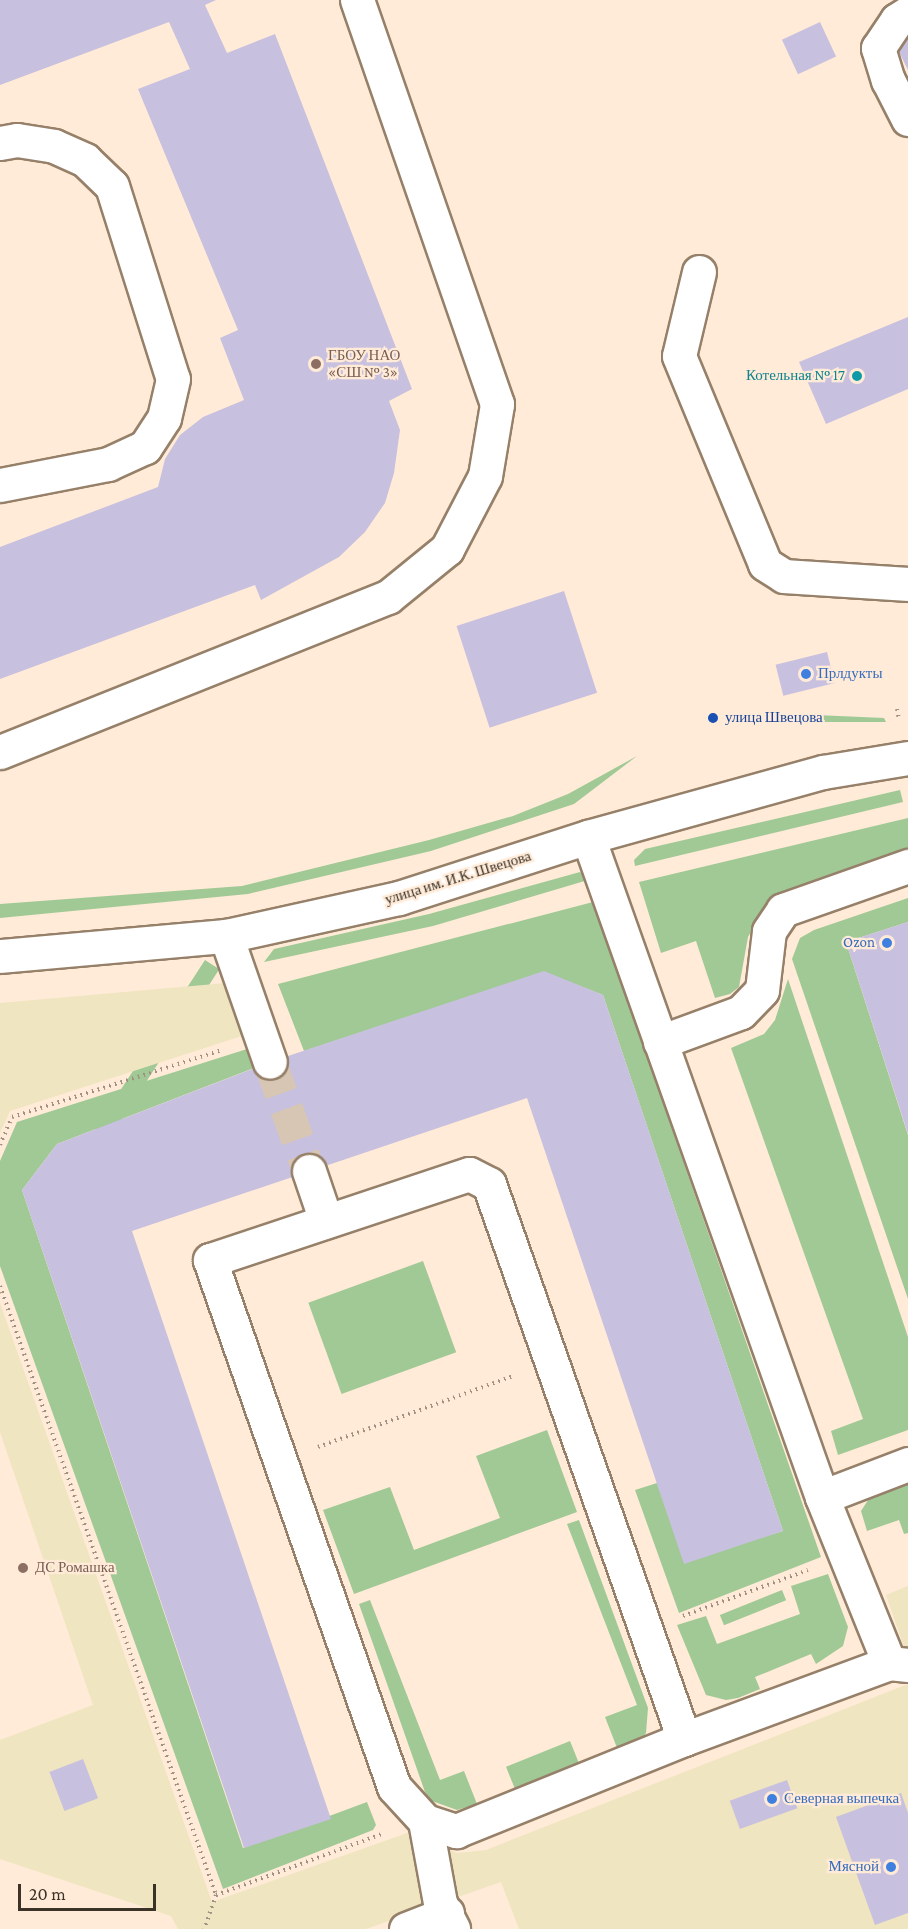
<!DOCTYPE html>
<html>
<head>
<meta charset="utf-8">
<style>
	body { margin:0 }
	#map { position:relative; width:908px; height:1929px; overflow:hidden; background:#ffebd7; font-family:"Crimson Pro",serif }
	div>[style] { position:absolute }
	.green>* { inset:0; background:#a0c996; transform-origin:0 0 }
	.sand>* { inset:0; background:#efe5c0 }
	.building>* { inset:0; background:#c8c0df; transform-origin:0 0 }
	.minor-tunnel>* { height:33px; margin-top:-16.5px; transform-origin:0; background:repeating-linear-gradient(90deg,#d8c6b4 0 33px,transparent 0 49px) }
	.path>* { height:4px; margin-top:-2px; transform-origin:0; background:repeating-linear-gradient(90deg,#a09182 0 1.5px,transparent 0 6px) }
	.roads { filter:drop-shadow(2px 0 #968069) drop-shadow(-2px 0 #968069) drop-shadow(0 2px #968069) drop-shadow(0 -2px #968069) }
	.minor>* { height:33px; margin:-16.5px; padding:0 16.5px; transform-origin:16.5px; border-radius:16.5px; background:#fff }
	.dots>* { width:16px; height:16px; translate:-50% -50%; box-sizing:border-box; border:3px solid #ffebd7; border-radius:50% }
	span { translate:-50% -50%; white-space:nowrap; text-align:center; line-height:1.15; -webkit-text-stroke:4.5px #ffebd7; paint-order:stroke }
	.education-label { font-size:15px; color:#785e54 }
	.left { translate:0 -50%; text-align:left }
	.culture-label { font-size:15px; color:#0d838f }
	.right { translate:-100% -50%; text-align:right }
	.shop-label { font-size:15px; color:#366cbe }
	.transit-label { font-size:15px; color:#164399 }
	.street-label { font-size:15px; color:#3b3228 }
	.scale { position:absolute; left:18px; top:1884px; width:138px; height:27px; box-sizing:border-box; border:3px solid #3b3228; border-top:0; padding-left:8px; font-size:18px; line-height:21px; white-space:nowrap; color:#3b3228; -webkit-text-stroke:4px #ffebd7; paint-order:stroke }
</style>
</head>
<body>
<div id="map">
	<div class="green">
		<div style="clip-path:polygon(793px 714px,884px 718px,886px 722px,766px 722px)"></div>
		<div style="clip-path:polygon(637px 756px,574px 804px,431px 851px,248px 894px,0 918px,0 904px,242px 886px,429px 840px,513px 816px,568px 794px)"></div>
		<div style="clip-path:polygon(900px 790px,903px 802px,635px 866px,634px 860px,645px 849px)"></div>
		<div style="clip-path:polygon(908px 818px,908px 852px,796px 887px,762px 911px,748px 937px,739px 987px,730px 994px,715px 998px,696px 941px,661px 953px,639px 882px)"></div>
		<div style="clip-path:polygon(580px 872px,588px 880px,433px 926px,264px 962px,274px 949px,429px 914px)"></div>
		<div style="clip-path:polygon(908px 898px,908px 922px,846px 942px,908px 1135px,908px 1299px,792px 959px,800px 938px,814px 930px)"></div>
		<div style="clip-path:polygon(593px 902px,821px 1557px,679px 1613px,635px 1490px,657px 1483px,684px 1561px,783px 1531px,603px 995px,544px 972px,304px 1051px,278px 984px)"></div>
		<div style="left:205px;top:960px;width:17px;height:206px;rotate:33deg"></div>
		<div style="clip-path:polygon(788px 979px,908px 1337px,908px 1430px,838px 1455px,831px 1431px,863px 1419px,731px 1048px,764px 1034px,775px 1020px)"></div>
		<div style="clip-path:polygon(247px 1049px,254px 1068px,57px 1144px,22px 1190px,243px 1848px,367px 1802px,376px 1825px,373px 1830px,223px 1889px,0 1266px,0 1161px,17px 1122px)"></div>
		<div style="left:423px;top:1261px;width:97px;height:122px;rotate:70deg"></div>
		<div style="clip-path:polygon(547px 1430px,577px 1512px,354px 1594px,323px 1510px,390px 1487px,414px 1550px,500px 1518px,476px 1456px)"></div>
		<div style="clip-path:polygon(908px 1481px,908px 1533px,904px 1534px,899px 1520px,867px 1531px,861px 1511px,872px 1494px)"></div>
		<div style="clip-path:polygon(579px 1520px,648px 1708px,646px 1733px,638px 1743px,619px 1753px,605px 1717px,637px 1705px,567px 1524px)"></div>
		<div style="clip-path:polygon(828px 1574px,848px 1627px,843px 1646px,816px 1664px,811px 1654px,755px 1677px,760px 1689px,738px 1698px,726px 1700px,706px 1695px,677px 1625px,706px 1616px,717px 1644px,800px 1614px,791px 1586px)"></div>
		<div style="left:782px;top:1590px;width:11px;height:67px;rotate:68deg"></div>
		<div style="clip-path:polygon(370px 1600px,440px 1780px,464px 1771px,477px 1804px,457px 1810px,432px 1801px,425px 1792px,359px 1604px)"></div>
		<div style="left:570px;top:1741px;width:24px;height:69px;rotate:68deg"></div>
	</div>
	<div class="sand">
		<div style="clip-path:polygon(226px 983px,245px 1035px,10px 1111px,0 1133px,0 1003px)"></div>
		<div style="clip-path:polygon(0 1303px,212px 1902px,410px 1832px,457px 1853px,486px 1850px,908px 1684px,908px 1929px,519px 1929px,501px 1882px,366px 1929px,178px 1929px,171px 1916px,0 1859px,0 1740px,93px 1705px,0 1432px)"></div>
		<div style="clip-path:polygon(908px 1586px,908px 1659px,886px 1595px)"></div>
	</div>
	<div class="building">
		<div style="clip-path:polygon(0 0,216px 0,205px 5px,227px 53px,275px 34px,412px 389px,389px 401px,400px 430px,394px 473px,385px 503px,365px 532px,339px 557px,261px 600px,255px 585px,0 679px,0 547px,158px 487px,165px 459px,180px 435px,203px 417px,244px 400px,220px 338px,238px 330px,138px 89px,190px 69px,169px 22px,0 85px)"></div>
		<div style="left:820px;top:22px;width:38px;height:42px;rotate:65deg"></div>
		<div style="clip-path:polygon(908px 37px,908px 70px,895px 44px)"></div>
		<div style="clip-path:polygon(908px 317px,908px 389px,826px 424px,799px 362px)"></div>
		<div style="left:564px;top:591px;width:107px;height:113px;rotate:72deg"></div>
		<div style="left:827px;top:652px;width:32px;height:53px;rotate:76deg"></div>
		<div style="clip-path:polygon(908px 922px,908px 1134px,846px 942px)"></div>
		<div style="clip-path:polygon(544px 971px,603px 995px,783px 1531px,684px 1564px,527px 1098px,132px 1231px,331px 1819px,244px 1848px,22px 1190px,57px 1144px,270px 1062px)"></div>
		<div style="left:83px;top:1759px;width:42px;height:36px;rotate:69deg"></div>
		<div style="left:787px;top:1780px;width:30px;height:61px;rotate:70deg"></div>
		<div style="clip-path:polygon(901px 1793px,908px 1813px,908px 1913px,875px 1925px,836px 1817px)"></div>
	</div>
	<div class="minor-tunnel">
		<div style="left:270px;top:1062px;width:116px;rotate:70.3deg"></div>
	</div>
	<div class="path">
		<div style="left:897px;top:709px;width:10px;rotate:79deg"></div>
		<div style="left:0;top:1145px;width:30px;rotate:-67deg"></div>
		<div style="left:12px;top:1117px;width:220px;rotate:-17.7deg"></div>
		<div style="left:0;top:1286px;width:646px;rotate:70.47deg"></div>
		<div style="left:216px;top:1895px;width:36px;rotate:109deg"></div>
		<div style="left:318px;top:1447px;width:208px;rotate:-20deg"></div>
		<div style="left:683px;top:1616px;width:133px;rotate:-20.2deg"></div>
		<div style="left:216px;top:1895px;width:177px;rotate:-20.2deg"></div>
	</div>
	<div class="roads">
		<div class="minor">
			<div style="left:908px;top:13px;width:13px;rotate:148deg"></div>
			<div style="left:897px;top:20px;width:34px;rotate:124deg"></div>
			<div style="left:878px;top:48px;width:34px;rotate:73deg"></div>
			<div style="left:888px;top:80px;width:44px;rotate:62.9deg"></div>
			<div style="left:0;top:143px;width:17px;rotate:-10deg"></div>
			<div style="left:17px;top:140px;width:37px;rotate:9deg"></div>
			<div style="left:54px;top:146px;width:34px;rotate:24deg"></div>
			<div style="left:85px;top:160px;width:37px;rotate:44deg"></div>
			<div style="left:112px;top:186px;width:202px;rotate:72.5deg"></div>
			<div style="left:173px;top:379px;width:40px;rotate:103deg"></div>
			<div style="left:164px;top:418px;width:35px;rotate:123deg"></div>
			<div style="left:145px;top:447px;width:41px;rotate:155.3deg"></div>
			<div style="left:108px;top:464px;width:110px;rotate:169deg"></div>
			<div style="left:699px;top:272px;width:86px;rotate:103.4deg"></div>
			<div style="left:679px;top:356px;width:225px;rotate:67.5deg"></div>
			<div style="left:765px;top:564px;width:22px;rotate:32deg"></div>
			<div style="left:784px;top:576px;width:124px;rotate:3.7deg"></div>
			<div style="left:0;top:752px;width:418px;rotate:-21.8deg"></div>
			<div style="left:388px;top:597px;width:76px;rotate:-39.1deg"></div>
			<div style="left:447px;top:549px;width:82px;rotate:-62.5deg"></div>
			<div style="left:485px;top:476px;width:73px;rotate:-80.5deg"></div>
			<div style="left:497px;top:404px;width:428px;rotate:-109.1deg"></div>
			<div style="left:588px;top:837px;width:700px;rotate:70.48deg"></div>
			<div style="left:226px;top:936px;width:133px;rotate:70.8deg"></div>
			<div style="left:0;top:956px;width:227px;rotate:-5.1deg"></div>
			<div style="left:226px;top:936px;width:177px;rotate:-12.4deg"></div>
			<div style="left:399px;top:898px;width:199px;rotate:-17.9deg"></div>
			<div style="left:588px;top:837px;width:244px;rotate:-15.5deg"></div>
			<div style="left:823px;top:772px;width:86px;rotate:-9.4deg"></div>
			<div style="left:660px;top:1042px;width:86px;rotate:-20.3deg"></div>
			<div style="left:741px;top:1012px;width:30px;rotate:-46deg"></div>
			<div style="left:762px;top:990px;width:59px;rotate:-83.2deg"></div>
			<div style="left:769px;top:931px;width:25px;rotate:-56deg"></div>
			<div style="left:783px;top:910px;width:133px;rotate:-19.4deg"></div>
			<div style="left:309px;top:1171px;width:53px;rotate:71.2deg"></div>
			<div style="left:889px;top:1663px;width:179px;rotate:-112deg"></div>
			<div style="left:822px;top:1497px;width:92px;rotate:-21deg"></div>
			<div style="left:684px;top:1739px;width:588px;rotate:-109.36deg"></div>
			<div style="left:489px;top:1184px;width:22px;rotate:-153deg"></div>
			<div style="left:469px;top:1174px;width:273px;rotate:161.6deg"></div>
			<div style="left:210px;top:1260px;width:558px;rotate:70.75deg"></div>
			<div style="left:394px;top:1787px;width:46px;rotate:47.6deg"></div>
			<div style="left:425px;top:1821px;width:33px;rotate:18deg"></div>
			<div style="left:456px;top:1831px;width:246px;rotate:-22deg"></div>
			<div style="left:684px;top:1739px;width:219px;rotate:-20.3deg"></div>
			<div style="left:889px;top:1663px;width:19px;rotate:6deg"></div>
			<div style="left:425px;top:1821px;width:83px;rotate:79.6deg"></div>
			<div style="left:440px;top:1903px;width:29px;rotate:63deg"></div>
			<div style="left:406px;top:1929px;width:44px;rotate:-21.3deg"></div>
		</div>
	</div>
	<div class="dots">
		<div style="left:316px;top:364px;background:#8d6e63"></div>
		<div style="left:857px;top:376px;background:#0f9aa8"></div>
		<div style="left:806px;top:674px;background:#3f7fe0"></div>
		<div style="left:713px;top:718px;background:#1a4fb4"></div>
		<div style="left:887px;top:943px;background:#3f7fe0"></div>
		<div style="left:23px;top:1568px;background:#8d6e63"></div>
		<div style="left:772px;top:1799px;background:#3f7fe0"></div>
		<div style="left:891px;top:1867px;background:#3f7fe0"></div>
	</div>
	<div class="education-label">
		<span class="left" style="left:328px;top:364px">ГБОУ НАО<br>«СШ № 3»</span>
		<span class="left" style="left:35px;top:1568px">ДС Ромашка</span>
	</div>
	<div class="culture-label">
		<span class="right" style="left:845px;top:376px">Котельная № 17</span>
	</div>
	<div class="shop-label">
		<span class="left" style="left:818px;top:674px">Прлдукты</span>
		<span class="right" style="left:875px;top:943px">Ozon</span>
		<span class="left" style="left:784px;top:1799px">Северная выпечка</span>
		<span class="right" style="left:879px;top:1867px">Мясной</span>
	</div>
	<div class="transit-label">
		<span class="left" style="left:725px;top:718px">улица Швецова</span>
	</div>
	<div class="street-label">
		<span style="left:458px;top:878px;rotate:-17deg">улица им. И.К. Швецова</span>
	</div>
	<div class="scale">20 m</div>
</div>
</body>
</html>
